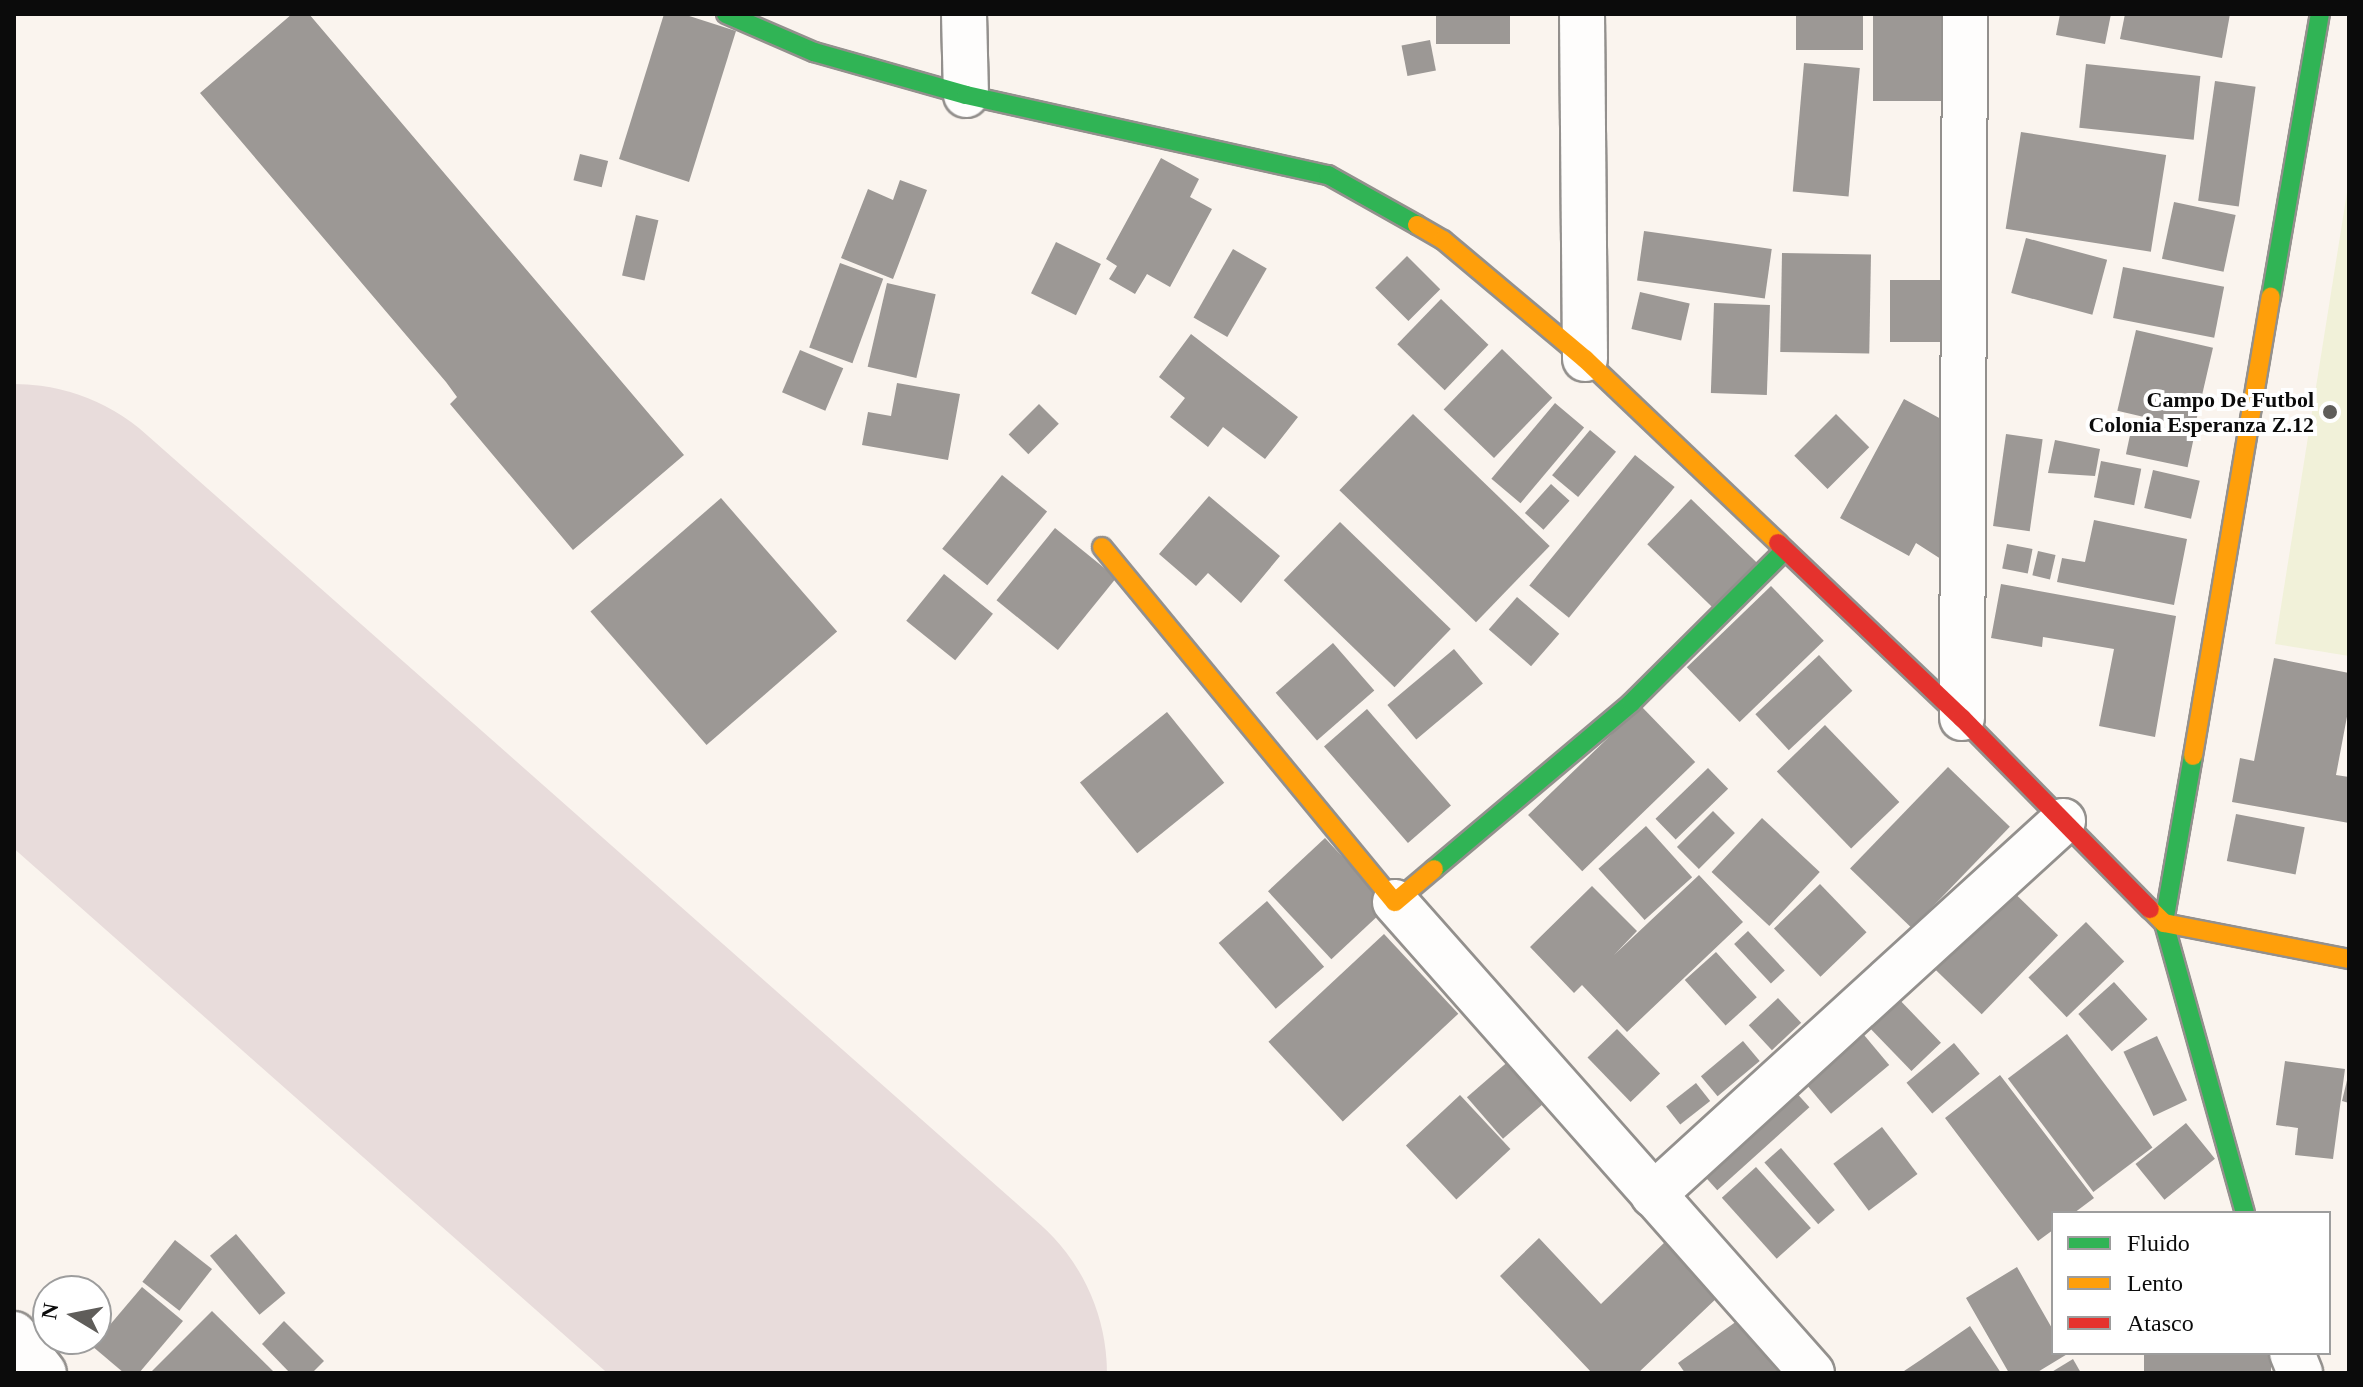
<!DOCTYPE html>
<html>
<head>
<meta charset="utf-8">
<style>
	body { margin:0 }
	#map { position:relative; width:2363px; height:1387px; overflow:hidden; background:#faf4ee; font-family:Georgia,serif }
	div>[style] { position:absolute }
	.pitch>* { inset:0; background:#f1f1d9 }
	.runway>* { height:398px; margin:-199px; padding:0 199px; transform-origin:199px; border-radius:199px; background:#e8dcdb }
	.building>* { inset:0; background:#9c9895; transform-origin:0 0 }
	.roads { filter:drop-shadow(2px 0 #93908d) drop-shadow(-2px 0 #93908d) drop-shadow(0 2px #93908d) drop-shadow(0 -2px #93908d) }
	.street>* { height:44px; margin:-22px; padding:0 22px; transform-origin:22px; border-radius:22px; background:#fefdfc }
	.fast>* { height:18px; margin:-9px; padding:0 9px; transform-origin:9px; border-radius:9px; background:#30b455 }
	.slow>* { height:18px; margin:-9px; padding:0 9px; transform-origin:9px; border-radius:9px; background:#ff9f0a }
	.jam>* { height:18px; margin:-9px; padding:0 9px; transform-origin:9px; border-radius:9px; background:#e5322d }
	.dots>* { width:22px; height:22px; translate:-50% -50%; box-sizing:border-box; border:4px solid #fff; border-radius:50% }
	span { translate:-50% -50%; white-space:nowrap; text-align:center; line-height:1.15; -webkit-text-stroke:8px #fff; paint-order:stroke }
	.poi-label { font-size:22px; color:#0b0b0b; font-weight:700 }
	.right { translate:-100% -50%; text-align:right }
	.frame { position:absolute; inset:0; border:16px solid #0b0b0b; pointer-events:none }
	.legend { position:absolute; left:2051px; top:1211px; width:280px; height:144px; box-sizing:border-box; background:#fff; border:2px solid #9d9d9d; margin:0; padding:10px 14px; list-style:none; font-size:24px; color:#0b0b0b }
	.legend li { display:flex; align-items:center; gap:16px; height:40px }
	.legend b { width:40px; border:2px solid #9d9d9d }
	.north { position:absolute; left:32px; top:1275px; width:80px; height:80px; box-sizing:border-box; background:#fff; border:2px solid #9d9d9d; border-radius:50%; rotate:280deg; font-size:22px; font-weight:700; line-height:32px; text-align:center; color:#0b0b0b }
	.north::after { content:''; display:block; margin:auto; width:28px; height:36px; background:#5f5d5a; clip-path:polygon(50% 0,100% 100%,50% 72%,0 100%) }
</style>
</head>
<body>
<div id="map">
	<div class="pitch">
		<div style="clip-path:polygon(2349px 180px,2349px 656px,2275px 644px)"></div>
	</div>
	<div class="runway">
		<div style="left:14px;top:583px;width:1193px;rotate:41.47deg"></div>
	</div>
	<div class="building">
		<div style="clip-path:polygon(292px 14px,309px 14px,684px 455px,573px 550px,450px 404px,457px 397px,446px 382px,200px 93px)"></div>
		<div style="clip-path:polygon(664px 14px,683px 14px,736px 31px,689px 182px,619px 159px)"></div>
		<div style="left:1436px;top:14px;width:74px;height:30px"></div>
		<div style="left:1796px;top:14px;width:67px;height:36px"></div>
		<div style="left:1873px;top:14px;width:74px;height:87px"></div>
		<div style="clip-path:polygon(2060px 14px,2111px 14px,2105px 44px,2056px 35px)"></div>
		<div style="clip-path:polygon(2125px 14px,2230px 14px,2222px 58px,2120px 39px)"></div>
		<div style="left:1430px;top:40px;width:31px;height:29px;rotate:79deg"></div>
		<div style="left:1804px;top:63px;width:56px;height:129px;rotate:5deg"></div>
		<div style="left:2086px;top:64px;width:115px;height:64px;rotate:6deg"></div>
		<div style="left:2215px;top:81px;width:41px;height:121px;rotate:8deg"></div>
		<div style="left:2021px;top:132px;width:147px;height:98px;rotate:9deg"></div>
		<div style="left:580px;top:154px;width:29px;height:27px;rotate:14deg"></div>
		<div style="clip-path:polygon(1161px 158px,1199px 179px,1190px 197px,1212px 209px,1170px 287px,1147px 274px,1135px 294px,1109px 279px,1117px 266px,1106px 259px)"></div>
		<div style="clip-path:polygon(900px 180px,927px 190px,893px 279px,841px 258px,868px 189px,893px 200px)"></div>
		<div style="left:2174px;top:202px;width:63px;height:58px;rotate:12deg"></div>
		<div style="left:636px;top:215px;width:23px;height:62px;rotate:13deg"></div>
		<div style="left:1644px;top:231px;width:129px;height:50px;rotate:8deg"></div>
		<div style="left:2026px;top:238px;width:84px;height:57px;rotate:15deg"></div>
		<div style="left:1056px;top:242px;width:50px;height:57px;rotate:26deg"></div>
		<div style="left:1233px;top:249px;width:39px;height:79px;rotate:30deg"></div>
		<div style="left:1782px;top:253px;width:89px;height:99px;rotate:1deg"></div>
		<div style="left:1407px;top:256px;width:47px;height:45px;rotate:45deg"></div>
		<div style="left:840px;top:263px;width:46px;height:90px;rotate:20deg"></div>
		<div style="left:2123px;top:267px;width:103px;height:52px;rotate:11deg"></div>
		<div style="left:1890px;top:280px;width:57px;height:62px"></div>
		<div style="left:887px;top:283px;width:50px;height:86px;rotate:13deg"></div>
		<div style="left:1640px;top:292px;width:51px;height:38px;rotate:13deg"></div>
		<div style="left:1441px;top:299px;width:66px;height:63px;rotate:44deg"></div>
		<div style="left:1714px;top:303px;width:56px;height:90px;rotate:2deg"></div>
		<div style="left:2136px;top:330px;width:79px;height:83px;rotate:13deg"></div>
		<div style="clip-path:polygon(1191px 334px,1298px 417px,1265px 459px,1223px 427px,1208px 447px,1170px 417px,1185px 398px,1159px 377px)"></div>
		<div style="left:1502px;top:349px;width:70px;height:84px;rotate:44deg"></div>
		<div style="left:800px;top:350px;width:47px;height:46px;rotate:23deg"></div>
		<div style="clip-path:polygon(897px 383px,960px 394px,948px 460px,862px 445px,868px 412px,891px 416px)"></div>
		<div style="clip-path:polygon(1904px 399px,1954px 426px,1939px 454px,1954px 467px,1944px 561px,1916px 543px,1909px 556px,1840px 518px)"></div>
		<div style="left:1555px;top:403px;width:38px;height:99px;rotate:40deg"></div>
		<div style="left:1039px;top:404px;width:28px;height:43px;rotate:45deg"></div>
		<div style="left:1413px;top:414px;width:190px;height:106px;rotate:44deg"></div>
		<div style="left:1836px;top:414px;width:47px;height:59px;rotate:45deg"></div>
		<div style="left:2133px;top:421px;width:63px;height:34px;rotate:12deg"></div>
		<div style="left:1590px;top:430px;width:34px;height:59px;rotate:40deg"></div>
		<div style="left:2006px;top:434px;width:37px;height:93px;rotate:8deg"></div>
		<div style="clip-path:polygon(2055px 440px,2100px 449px,2095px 476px,2048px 473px)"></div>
		<div style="left:1635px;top:455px;width:51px;height:168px;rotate:39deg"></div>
		<div style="left:2101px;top:461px;width:41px;height:37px;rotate:11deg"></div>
		<div style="left:2153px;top:470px;width:48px;height:39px;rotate:13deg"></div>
		<div style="left:1002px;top:475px;width:58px;height:95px;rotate:39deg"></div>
		<div style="left:1551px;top:484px;width:25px;height:39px;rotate:42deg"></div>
		<div style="clip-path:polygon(1209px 496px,1280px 556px,1241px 603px,1208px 573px,1196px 586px,1159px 554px)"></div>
		<div style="left:721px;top:498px;width:177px;height:173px;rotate:49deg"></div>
		<div style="left:1691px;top:499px;width:96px;height:63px;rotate:44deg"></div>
		<div style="clip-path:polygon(2094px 520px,2187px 539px,2174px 605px,2057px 582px,2062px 558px,2085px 562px)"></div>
		<div style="left:1340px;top:522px;width:154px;height:81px;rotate:44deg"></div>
		<div style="left:1055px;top:528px;width:79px;height:93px;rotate:39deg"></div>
		<div style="left:2007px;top:544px;width:26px;height:25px;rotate:11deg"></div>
		<div style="left:2038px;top:551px;width:18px;height:25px;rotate:13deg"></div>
		<div style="left:944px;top:574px;width:63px;height:60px;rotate:39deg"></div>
		<div style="clip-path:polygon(2001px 584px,2176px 616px,2155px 737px,2099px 726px,2114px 649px,2043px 637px,2042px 647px,1991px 638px)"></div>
		<div style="left:1771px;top:586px;width:76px;height:117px;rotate:46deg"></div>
		<div style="left:1517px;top:597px;width:56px;height:43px;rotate:41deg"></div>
		<div style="left:1333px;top:643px;width:63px;height:76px;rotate:49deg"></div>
		<div style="left:1454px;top:649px;width:45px;height:87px;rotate:50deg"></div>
		<div style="left:1819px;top:655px;width:49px;height:87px;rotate:47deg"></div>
		<div style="clip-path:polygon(2274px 658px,2349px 673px,2349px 706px,2336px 775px,2349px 777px,2349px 823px,2232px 802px,2240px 758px,2254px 761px)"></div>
		<div style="left:1641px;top:706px;width:78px;height:157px;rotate:46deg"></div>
		<div style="left:1367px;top:709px;width:128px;height:57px;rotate:49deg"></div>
		<div style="left:1167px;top:712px;width:91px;height:112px;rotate:51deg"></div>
		<div style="left:1825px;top:725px;width:107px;height:67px;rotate:46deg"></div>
		<div style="left:1948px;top:767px;width:86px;height:141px;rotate:44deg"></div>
		<div style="left:1708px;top:768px;width:29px;height:73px;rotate:46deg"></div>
		<div style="left:1713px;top:811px;width:31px;height:51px;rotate:45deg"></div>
		<div style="left:2236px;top:814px;width:70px;height:48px;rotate:11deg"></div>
		<div style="left:1762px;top:818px;width:79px;height:74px;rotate:43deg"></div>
		<div style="left:1646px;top:826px;width:69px;height:64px;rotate:48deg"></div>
		<div style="left:1325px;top:838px;width:93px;height:78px;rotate:47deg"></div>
		<div style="clip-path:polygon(1699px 875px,1743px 922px,1627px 1032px,1582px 985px,1574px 993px,1530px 947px,1592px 886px,1637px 931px,1614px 955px)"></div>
		<div style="left:2002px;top:881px;width:78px;height:110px;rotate:44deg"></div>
		<div style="left:1820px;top:884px;width:67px;height:64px;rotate:46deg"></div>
		<div style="left:1267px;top:901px;width:87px;height:64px;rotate:49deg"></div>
		<div style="left:2086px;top:922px;width:55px;height:80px;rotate:46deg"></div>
		<div style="left:1748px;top:931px;width:54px;height:19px;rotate:47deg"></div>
		<div style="left:1384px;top:934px;width:109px;height:158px;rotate:47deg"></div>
		<div style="left:1716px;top:952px;width:61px;height:42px;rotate:48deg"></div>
		<div style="left:2114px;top:982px;width:50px;height:48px;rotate:48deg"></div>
		<div style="left:1893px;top:993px;width:69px;height:41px;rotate:46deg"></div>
		<div style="left:1778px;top:998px;width:34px;height:40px;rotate:47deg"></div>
		<div style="left:1617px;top:1029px;width:62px;height:41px;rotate:46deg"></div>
		<div style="left:1859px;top:1029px;width:47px;height:76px;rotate:50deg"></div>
		<div style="left:2067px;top:1034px;width:142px;height:74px;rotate:53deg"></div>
		<div style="left:2157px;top:1036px;width:71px;height:37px;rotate:65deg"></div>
		<div style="left:1743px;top:1041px;width:26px;height:55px;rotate:50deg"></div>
		<div style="left:1954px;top:1043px;width:40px;height:62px;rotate:50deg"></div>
		<div style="left:1519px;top:1052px;width:55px;height:69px;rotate:49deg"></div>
		<div style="clip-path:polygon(2285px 1061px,2345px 1069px,2333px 1159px,2295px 1155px,2298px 1128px,2276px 1125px)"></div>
		<div style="clip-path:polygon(2349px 1072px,2349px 1103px,2342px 1101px)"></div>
		<div style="clip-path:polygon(2000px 1075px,2094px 1198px,2074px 1213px,2053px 1213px,2053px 1230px,2038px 1241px,1945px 1118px)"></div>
		<div style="left:1784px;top:1079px;width:38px;height:124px;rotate:48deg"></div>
		<div style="left:1696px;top:1083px;width:23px;height:38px;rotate:52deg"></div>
		<div style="left:1460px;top:1095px;width:74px;height:74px;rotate:47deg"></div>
		<div style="left:2186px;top:1123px;width:46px;height:65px;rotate:51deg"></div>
		<div style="left:1882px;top:1127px;width:59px;height:61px;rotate:53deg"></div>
		<div style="left:1781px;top:1148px;width:82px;height:22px;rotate:49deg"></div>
		<div style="left:1756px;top:1167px;width:82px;height:46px;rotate:48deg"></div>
		<div style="left:236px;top:1234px;width:77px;height:34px;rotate:50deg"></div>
		<div style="clip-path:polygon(1539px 1238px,1601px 1304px,1667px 1240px,1720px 1295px,1638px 1373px,1592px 1373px,1500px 1276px)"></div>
		<div style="left:175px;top:1240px;width:47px;height:53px;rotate:38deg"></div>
		<div style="clip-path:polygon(2017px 1267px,2053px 1330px,2053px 1353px,2069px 1353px,2036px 1373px,2009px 1373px,1966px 1298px)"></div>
		<div style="clip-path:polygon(142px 1287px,183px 1321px,139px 1373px,124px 1373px,92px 1346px)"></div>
		<div style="clip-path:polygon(212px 1311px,275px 1373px,150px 1373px)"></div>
		<div style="clip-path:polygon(1751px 1311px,1794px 1373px,1685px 1373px,1678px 1363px)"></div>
		<div style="clip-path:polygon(284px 1321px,324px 1361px,312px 1373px,290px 1373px,262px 1344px)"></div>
		<div style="clip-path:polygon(1970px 1326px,2001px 1373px,1901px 1373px,1922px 1359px)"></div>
		<div style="left:2144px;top:1353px;width:127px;height:22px"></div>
		<div style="clip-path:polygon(2073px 1359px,2081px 1373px,2050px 1373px)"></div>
	</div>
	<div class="roads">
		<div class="street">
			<div style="left:964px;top:14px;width:81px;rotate:88.6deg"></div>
			<div style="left:1582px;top:14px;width:345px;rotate:89.5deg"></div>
			<div style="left:1962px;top:718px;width:704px;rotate:-89.76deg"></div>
			<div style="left:1395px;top:902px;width:629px;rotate:48.48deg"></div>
			<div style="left:1653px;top:1195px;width:555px;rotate:-42.37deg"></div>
			<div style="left:14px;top:1334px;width:49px;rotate:52.4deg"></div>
			<div style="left:2292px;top:1353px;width:22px;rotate:68deg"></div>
		</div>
		<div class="fast">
			<div style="left:726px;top:14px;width:96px;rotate:23.4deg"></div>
			<div style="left:814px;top:52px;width:158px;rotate:15.8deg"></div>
			<div style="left:966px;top:95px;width:371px;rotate:12.5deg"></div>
			<div style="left:1328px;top:175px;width:102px;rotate:29.3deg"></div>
			<div style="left:2271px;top:297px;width:287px;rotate:-80.2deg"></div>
			<div style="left:2193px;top:756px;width:169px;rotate:99.9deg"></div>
			<div style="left:2164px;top:923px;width:301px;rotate:74.4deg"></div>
			<div style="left:1434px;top:869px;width:258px;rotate:-40.1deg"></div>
			<div style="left:1631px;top:703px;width:217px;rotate:-44.8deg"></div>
		</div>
		<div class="slow">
			<div style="left:1417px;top:225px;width:30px;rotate:30deg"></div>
			<div style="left:1443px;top:240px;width:185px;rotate:40deg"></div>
			<div style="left:1585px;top:359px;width:267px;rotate:43.6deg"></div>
			<div style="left:1102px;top:547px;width:460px;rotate:50.5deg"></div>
			<div style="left:1395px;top:902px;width:51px;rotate:-40.2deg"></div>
			<div style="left:2193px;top:756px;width:466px;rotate:-80.4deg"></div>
			<div style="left:2150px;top:909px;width:20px;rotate:45deg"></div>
			<div style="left:2164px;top:923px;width:188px;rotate:11deg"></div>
		</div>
		<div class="jam">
			<div style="left:1778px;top:543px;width:254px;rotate:43.6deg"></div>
			<div style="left:1962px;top:718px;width:268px;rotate:45.5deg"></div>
		</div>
	</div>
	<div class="dots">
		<div style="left:2330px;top:412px;background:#5f5d5a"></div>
	</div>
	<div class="poi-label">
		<span class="right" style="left:2314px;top:412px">Campo De Futbol<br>Colonia Esperanza Z.12</span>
	</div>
	<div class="frame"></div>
	<ul class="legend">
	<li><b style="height:10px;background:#30b455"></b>Fluido</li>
	<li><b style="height:10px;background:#ff9f0a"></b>Lento</li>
	<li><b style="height:10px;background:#e5322d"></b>Atasco</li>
	</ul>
	<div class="north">N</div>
</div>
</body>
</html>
